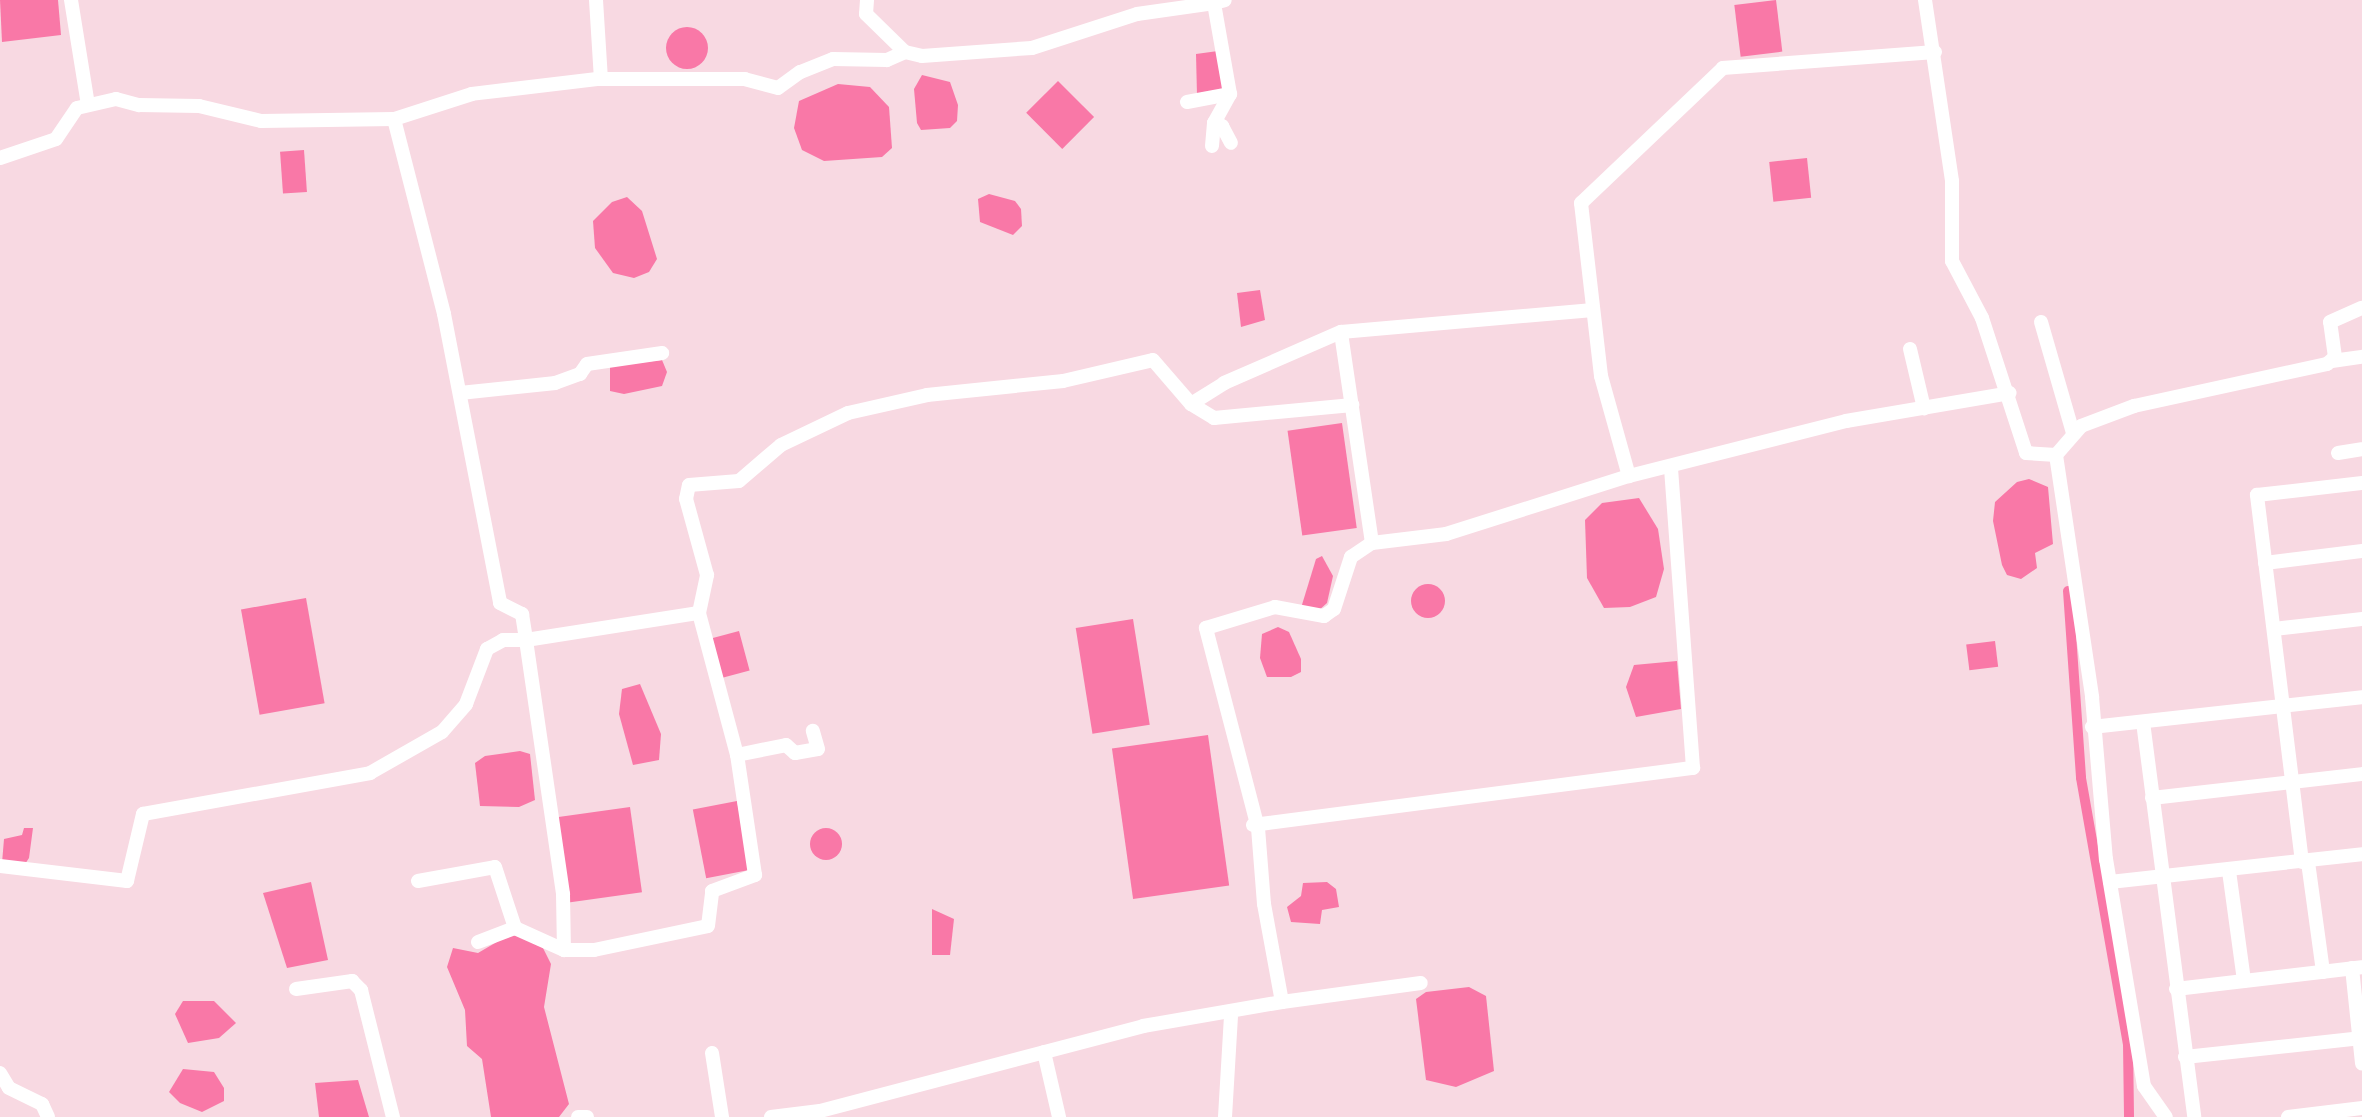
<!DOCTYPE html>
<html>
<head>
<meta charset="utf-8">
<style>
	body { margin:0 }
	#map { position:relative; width:2362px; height:1117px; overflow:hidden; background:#f8d9e2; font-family:"DM Sans",sans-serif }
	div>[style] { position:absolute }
	.water>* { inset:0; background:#f978a7; transform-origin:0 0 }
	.round { border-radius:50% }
	.canal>* { height:10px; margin:-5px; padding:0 5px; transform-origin:5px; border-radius:5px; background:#f978a7 }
	.minor>* { height:14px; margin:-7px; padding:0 7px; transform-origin:7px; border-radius:7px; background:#fff }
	span { translate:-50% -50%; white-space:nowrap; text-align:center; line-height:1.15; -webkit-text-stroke:8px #fee9ef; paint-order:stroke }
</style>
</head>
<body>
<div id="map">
	<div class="water">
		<div style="clip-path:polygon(0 0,58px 0,61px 35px,2px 42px)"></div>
		<div style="left:1776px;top:0;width:52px;height:42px;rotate:83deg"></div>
		<div class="round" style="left:666px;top:27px;width:42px;height:42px"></div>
		<div style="clip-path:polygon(1218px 51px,1225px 90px,1197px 95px,1196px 54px)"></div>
		<div style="clip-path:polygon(922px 75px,950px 82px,958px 105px,957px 121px,950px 128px,921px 130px,917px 123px,914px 89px)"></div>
		<div style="left:1058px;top:81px;width:51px;height:45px;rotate:45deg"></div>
		<div style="clip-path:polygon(838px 84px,870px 87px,889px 107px,892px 148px,882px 157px,824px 161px,802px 150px,794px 128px,799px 101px)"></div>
		<div style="left:304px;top:150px;width:42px;height:24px;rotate:86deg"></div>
		<div style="left:1807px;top:158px;width:40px;height:38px;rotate:84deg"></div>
		<div style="clip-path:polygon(989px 194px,1015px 201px,1021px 209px,1022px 226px,1013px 235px,980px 222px,978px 199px)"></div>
		<div style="clip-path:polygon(627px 197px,642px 211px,657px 259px,649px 272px,634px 278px,613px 273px,595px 248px,593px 221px,612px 202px)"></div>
		<div style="clip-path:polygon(1260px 290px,1265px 320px,1241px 327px,1237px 293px)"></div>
		<div style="clip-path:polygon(662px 360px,667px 372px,662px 386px,624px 394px,610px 391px,610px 366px)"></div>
		<div style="left:1342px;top:423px;width:106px;height:55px;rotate:82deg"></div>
		<div style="clip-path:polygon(2029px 479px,2048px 487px,2053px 544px,2035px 553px,2037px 568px,2021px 579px,2007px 575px,2002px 565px,1993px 521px,1995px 502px,2017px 482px)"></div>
		<div style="clip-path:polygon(1639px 498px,1658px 529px,1664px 569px,1656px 597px,1630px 607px,1604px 608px,1587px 578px,1585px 520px,1602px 503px)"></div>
		<div style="clip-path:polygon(1322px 556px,1333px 576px,1327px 603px,1317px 612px,1301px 608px,1316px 559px)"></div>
		<div class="round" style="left:1411px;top:584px;width:34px;height:34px"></div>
		<div style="left:306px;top:598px;width:107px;height:66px;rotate:80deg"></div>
		<div style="left:1133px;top:619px;width:107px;height:58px;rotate:81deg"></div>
		<div style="clip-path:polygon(1278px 627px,1289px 632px,1301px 659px,1301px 672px,1291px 677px,1267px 677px,1260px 658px,1262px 634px)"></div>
		<div style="left:739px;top:631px;width:41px;height:29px;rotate:75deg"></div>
		<div style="left:1995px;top:641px;width:26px;height:29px;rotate:83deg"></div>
		<div style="clip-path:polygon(1677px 661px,1681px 709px,1636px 717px,1626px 687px,1634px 665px)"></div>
		<div style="clip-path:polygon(640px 684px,661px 734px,659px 760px,633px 765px,619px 714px,622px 689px)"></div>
		<div style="left:1208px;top:735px;width:152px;height:97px;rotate:82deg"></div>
		<div style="clip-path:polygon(520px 751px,530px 754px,535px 800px,519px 807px,480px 806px,475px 763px,485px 756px)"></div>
		<div style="left:737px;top:801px;width:70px;height:45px;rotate:79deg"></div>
		<div style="left:630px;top:807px;width:86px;height:74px;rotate:82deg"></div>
		<div style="clip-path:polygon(24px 828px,33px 828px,29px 858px,25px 864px,2px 863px,4px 839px,22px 835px)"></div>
		<div class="round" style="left:810px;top:828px;width:32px;height:32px"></div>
		<div style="clip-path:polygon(311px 882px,328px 960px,287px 968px,263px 893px)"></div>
		<div style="clip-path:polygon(1327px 882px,1336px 889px,1339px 907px,1322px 910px,1320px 924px,1291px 922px,1287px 907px,1301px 896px,1303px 883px)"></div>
		<div style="clip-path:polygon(932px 909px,954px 919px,950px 955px,932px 955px)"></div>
		<div style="clip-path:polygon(514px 932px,541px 944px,551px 964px,544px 1007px,569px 1104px,559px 1117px,491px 1117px,482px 1059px,467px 1046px,465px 1010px,447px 967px,453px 948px,478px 953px)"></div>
		<div style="clip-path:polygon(1469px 987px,1486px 996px,1494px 1071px,1456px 1087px,1426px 1080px,1416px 999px,1426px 992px)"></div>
		<div style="clip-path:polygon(183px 1001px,214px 1001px,236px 1023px,219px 1038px,188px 1043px,175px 1014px)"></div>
		<div style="clip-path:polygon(183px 1069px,214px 1072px,224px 1088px,224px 1101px,202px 1112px,180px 1103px,169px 1092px)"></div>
		<div style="clip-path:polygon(358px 1080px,369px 1117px,319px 1117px,315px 1083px)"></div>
	</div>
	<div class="canal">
		<div style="left:2068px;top:591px;width:187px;rotate:86deg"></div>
		<div style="left:2081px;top:778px;width:270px;rotate:80deg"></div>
		<div style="left:2128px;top:1044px;width:73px;rotate:89.2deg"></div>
	</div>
	<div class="minor">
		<div style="left:71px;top:0;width:106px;rotate:80.8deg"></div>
		<div style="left:596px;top:0;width:79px;rotate:86.4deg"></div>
		<div style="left:867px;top:0;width:14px;rotate:94deg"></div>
		<div style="left:866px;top:14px;width:54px;rotate:44.3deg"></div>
		<div style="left:905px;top:52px;width:20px;rotate:156deg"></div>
		<div style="left:887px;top:60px;width:54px;rotate:-178.9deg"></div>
		<div style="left:833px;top:59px;width:35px;rotate:158deg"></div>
		<div style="left:800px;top:72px;width:27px;rotate:144deg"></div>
		<div style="left:778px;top:88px;width:34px;rotate:-165deg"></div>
		<div style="left:745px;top:79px;width:148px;rotate:180deg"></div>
		<div style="left:597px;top:79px;width:126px;rotate:173.2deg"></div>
		<div style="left:472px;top:94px;width:82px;rotate:162.2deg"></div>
		<div style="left:394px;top:119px;width:201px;rotate:75.6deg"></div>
		<div style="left:444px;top:314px;width:294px;rotate:79deg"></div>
		<div style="left:500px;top:603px;width:25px;rotate:27deg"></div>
		<div style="left:522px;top:614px;width:26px;rotate:81deg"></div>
		<div style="left:526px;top:640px;width:175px;rotate:-8.9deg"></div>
		<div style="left:699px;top:613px;width:39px;rotate:-78deg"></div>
		<div style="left:707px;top:575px;width:79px;rotate:-105.4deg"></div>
		<div style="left:686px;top:499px;width:14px;rotate:-78deg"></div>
		<div style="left:689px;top:485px;width:50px;rotate:-4.6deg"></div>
		<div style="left:739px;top:481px;width:55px;rotate:-40.6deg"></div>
		<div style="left:781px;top:445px;width:74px;rotate:-25.5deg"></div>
		<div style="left:848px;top:413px;width:81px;rotate:-12.8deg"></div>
		<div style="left:927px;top:395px;width:137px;rotate:-5.9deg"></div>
		<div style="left:1063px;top:381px;width:92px;rotate:-13.1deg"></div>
		<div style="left:1153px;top:360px;width:58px;rotate:49.2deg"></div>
		<div style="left:1191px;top:404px;width:39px;rotate:-32deg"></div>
		<div style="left:1224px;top:383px;width:128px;rotate:-23.6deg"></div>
		<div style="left:1341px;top:332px;width:253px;rotate:-5deg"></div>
		<div style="left:1925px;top:0;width:183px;rotate:81.5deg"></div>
		<div style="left:1952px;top:181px;width:80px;rotate:90deg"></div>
		<div style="left:1952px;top:261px;width:64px;rotate:62.2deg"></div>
		<div style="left:1982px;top:318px;width:142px;rotate:71.9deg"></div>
		<div style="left:2026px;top:453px;width:30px;rotate:4deg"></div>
		<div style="left:2056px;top:455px;width:245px;rotate:81.5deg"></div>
		<div style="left:2092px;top:697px;width:163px;rotate:85.1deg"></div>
		<div style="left:2106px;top:859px;width:230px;rotate:80.5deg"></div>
		<div style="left:2144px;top:1086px;width:38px;rotate:55deg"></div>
		<div style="left:905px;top:52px;width:17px;rotate:13deg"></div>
		<div style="left:922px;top:56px;width:110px;rotate:-4.2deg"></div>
		<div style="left:1032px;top:48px;width:110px;rotate:-17.9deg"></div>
		<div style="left:1137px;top:14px;width:78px;rotate:-8.1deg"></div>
		<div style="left:1935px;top:52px;width:213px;rotate:175.7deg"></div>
		<div style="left:1723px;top:68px;width:196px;rotate:136.4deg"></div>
		<div style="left:1581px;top:203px;width:174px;rotate:83.4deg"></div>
		<div style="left:1601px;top:376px;width:104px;rotate:74.4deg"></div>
		<div style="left:1629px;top:476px;width:224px;rotate:-14.2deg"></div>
		<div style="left:1846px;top:421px;width:166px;rotate:-9.7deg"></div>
		<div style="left:1187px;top:102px;width:44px;rotate:-10.5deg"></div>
		<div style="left:1230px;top:94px;width:92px;rotate:-100deg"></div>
		<div style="left:1214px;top:3px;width:11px;rotate:-15deg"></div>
		<div style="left:1214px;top:123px;width:9px;rotate:21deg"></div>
		<div style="left:1222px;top:126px;width:19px;rotate:62deg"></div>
		<div style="left:1212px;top:146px;width:23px;rotate:-85deg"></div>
		<div style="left:1214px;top:123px;width:33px;rotate:-61deg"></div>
		<div style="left:0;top:158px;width:59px;rotate:-18.7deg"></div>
		<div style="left:56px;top:139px;width:37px;rotate:-56deg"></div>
		<div style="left:77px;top:108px;width:40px;rotate:-13deg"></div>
		<div style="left:116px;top:99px;width:24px;rotate:15deg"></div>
		<div style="left:139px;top:105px;width:60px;rotate:1deg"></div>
		<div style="left:199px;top:106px;width:64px;rotate:13.6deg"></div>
		<div style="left:261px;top:121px;width:133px;rotate:-0.9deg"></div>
		<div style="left:2041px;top:322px;width:116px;rotate:73.9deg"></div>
		<div style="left:1910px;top:349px;width:61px;rotate:76.7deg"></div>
		<div style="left:2332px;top:361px;width:30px;rotate:-8deg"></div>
		<div style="left:460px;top:393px;width:96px;rotate:-6deg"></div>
		<div style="left:555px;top:383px;width:27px;rotate:-20deg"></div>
		<div style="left:580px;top:374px;width:12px;rotate:-55deg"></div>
		<div style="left:587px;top:364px;width:76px;rotate:-8.3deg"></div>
		<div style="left:1191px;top:404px;width:27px;rotate:31deg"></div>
		<div style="left:1214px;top:418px;width:139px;rotate:-5.4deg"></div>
		<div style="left:2338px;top:453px;width:24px;rotate:-9deg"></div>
		<div style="left:2056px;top:455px;width:38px;rotate:-49deg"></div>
		<div style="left:2081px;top:426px;width:57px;rotate:-20.7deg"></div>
		<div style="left:2134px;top:406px;width:198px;rotate:-12.3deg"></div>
		<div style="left:2327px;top:364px;width:11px;rotate:-41deg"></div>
		<div style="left:2335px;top:357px;width:35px;rotate:-98deg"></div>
		<div style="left:2330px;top:322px;width:35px;rotate:-24deg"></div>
		<div style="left:1372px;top:543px;width:75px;rotate:-6.9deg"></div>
		<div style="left:1446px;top:534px;width:192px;rotate:-17.6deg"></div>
		<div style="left:2265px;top:563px;width:98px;rotate:-7.1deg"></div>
		<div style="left:2274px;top:629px;width:89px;rotate:-6.5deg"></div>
		<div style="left:2143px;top:722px;width:398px;rotate:82.6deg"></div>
		<div style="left:2092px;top:727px;width:272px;rotate:-6.3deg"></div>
		<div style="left:737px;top:755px;width:50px;rotate:-11.5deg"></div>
		<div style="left:786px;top:745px;width:12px;rotate:42deg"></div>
		<div style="left:795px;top:753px;width:23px;rotate:-10deg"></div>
		<div style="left:818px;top:749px;width:19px;rotate:-106deg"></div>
		<div style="left:2152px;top:798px;width:211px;rotate:-6.5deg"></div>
		<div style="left:1253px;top:825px;width:444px;rotate:-7.4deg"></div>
		<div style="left:1693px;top:768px;width:302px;rotate:-94.2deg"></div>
		<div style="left:2302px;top:862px;width:370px;rotate:-97deg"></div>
		<div style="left:2257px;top:495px;width:106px;rotate:-6.5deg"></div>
		<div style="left:2308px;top:862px;width:111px;rotate:82.2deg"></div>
		<div style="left:0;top:866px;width:128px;rotate:6.7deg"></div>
		<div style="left:127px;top:881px;width:69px;rotate:-76.6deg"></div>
		<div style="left:143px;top:814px;width:231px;rotate:-10.2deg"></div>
		<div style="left:370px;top:773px;width:83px;rotate:-29.7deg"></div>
		<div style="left:442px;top:732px;width:37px;rotate:-49deg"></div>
		<div style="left:466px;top:704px;width:59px;rotate:-69.1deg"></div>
		<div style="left:487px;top:649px;width:18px;rotate:-29deg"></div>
		<div style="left:503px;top:640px;width:23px"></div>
		<div style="left:526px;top:640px;width:257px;rotate:81.7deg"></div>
		<div style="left:563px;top:894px;width:56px;rotate:89deg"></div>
		<div style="left:564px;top:950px;width:30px"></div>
		<div style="left:594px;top:950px;width:116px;rotate:-11.9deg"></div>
		<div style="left:708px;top:926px;width:35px;rotate:-83deg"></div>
		<div style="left:712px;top:891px;width:46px;rotate:-20.4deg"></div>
		<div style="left:755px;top:875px;width:121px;rotate:-98.5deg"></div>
		<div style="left:737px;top:755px;width:147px;rotate:-105deg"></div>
		<div style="left:2229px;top:871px;width:111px;rotate:82.2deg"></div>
		<div style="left:418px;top:881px;width:78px;rotate:-10.3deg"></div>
		<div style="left:495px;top:867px;width:64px;rotate:71.8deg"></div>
		<div style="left:2110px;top:882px;width:254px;rotate:-6.3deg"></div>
		<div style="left:478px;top:942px;width:40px;rotate:-21deg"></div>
		<div style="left:515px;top:928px;width:54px;rotate:24.2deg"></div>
		<div style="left:2352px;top:968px;width:96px;rotate:84deg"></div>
		<div style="left:296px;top:989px;width:57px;rotate:-8.1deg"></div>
		<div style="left:352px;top:981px;width:13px;rotate:45deg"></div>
		<div style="left:361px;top:990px;width:131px;rotate:75.9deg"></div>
		<div style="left:2176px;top:989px;width:187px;rotate:-6.7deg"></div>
		<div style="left:1282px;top:1002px;width:140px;rotate:-7.8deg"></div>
		<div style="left:1044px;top:1052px;width:67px;rotate:77deg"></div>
		<div style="left:712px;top:1053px;width:65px;rotate:81.1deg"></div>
		<div style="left:2185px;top:1057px;width:178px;rotate:-6.1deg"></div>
		<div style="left:0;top:1073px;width:17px;rotate:59deg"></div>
		<div style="left:9px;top:1088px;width:37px;rotate:26deg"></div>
		<div style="left:42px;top:1104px;width:14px;rotate:65deg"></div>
		<div style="left:578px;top:1117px;width:9px"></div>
		<div style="left:771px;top:1117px;width:49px;rotate:-7deg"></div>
		<div style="left:820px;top:1111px;width:334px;rotate:-14.7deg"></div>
		<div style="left:1143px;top:1026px;width:141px;rotate:-9.8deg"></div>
		<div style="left:1282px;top:1002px;width:100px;rotate:-100.4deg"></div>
		<div style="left:1264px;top:904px;width:76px;rotate:-94.5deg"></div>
		<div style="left:1258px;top:828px;width:207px;rotate:-104.6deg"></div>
		<div style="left:1206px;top:628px;width:72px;rotate:-16.9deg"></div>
		<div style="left:1275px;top:607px;width:50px;rotate:10.4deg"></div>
		<div style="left:1324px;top:616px;width:12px;rotate:-35deg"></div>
		<div style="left:1334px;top:609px;width:55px;rotate:-71.9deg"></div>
		<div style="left:1351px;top:557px;width:25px;rotate:-34deg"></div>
		<div style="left:1372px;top:543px;width:213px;rotate:-98.4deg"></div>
		<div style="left:1225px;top:1117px;width:102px;rotate:-86.6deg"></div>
		<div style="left:2288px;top:1117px;width:75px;rotate:-6.9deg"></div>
	</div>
</div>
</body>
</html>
